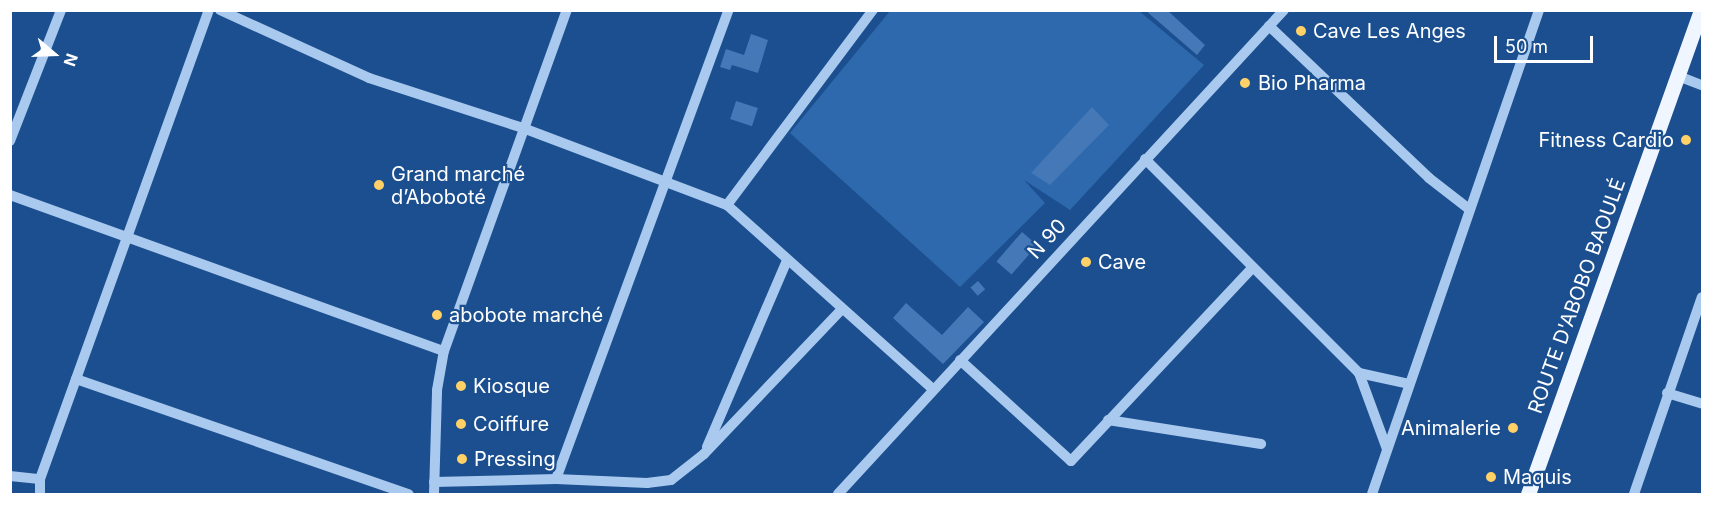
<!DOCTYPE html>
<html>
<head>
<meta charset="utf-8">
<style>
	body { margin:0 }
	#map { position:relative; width:1713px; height:505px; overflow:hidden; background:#1b4f8f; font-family:Inter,sans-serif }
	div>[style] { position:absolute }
	.green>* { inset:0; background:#2e69ad }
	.building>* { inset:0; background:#4478b7; transform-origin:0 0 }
	.minor>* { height:10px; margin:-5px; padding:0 5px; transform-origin:5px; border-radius:5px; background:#a9c9ee }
	.major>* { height:15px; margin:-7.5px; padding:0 7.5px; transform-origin:7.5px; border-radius:7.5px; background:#f0f6ff }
	.dots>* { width:16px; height:16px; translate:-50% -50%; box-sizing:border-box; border:3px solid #1b4f8f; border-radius:50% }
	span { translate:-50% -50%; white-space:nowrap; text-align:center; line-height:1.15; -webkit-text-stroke:4.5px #1b4f8f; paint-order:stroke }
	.poi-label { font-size:20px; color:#fff }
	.left { translate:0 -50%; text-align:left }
	.right { translate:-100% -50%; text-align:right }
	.street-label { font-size:20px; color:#fff }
	.frame { position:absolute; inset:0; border:12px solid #fff; pointer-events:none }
	.north { position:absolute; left:24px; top:24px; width:60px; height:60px; -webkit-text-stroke:4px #1b4f8f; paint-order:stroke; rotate:109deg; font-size:16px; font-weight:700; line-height:24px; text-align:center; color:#fff }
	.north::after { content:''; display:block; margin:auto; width:21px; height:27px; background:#fff; clip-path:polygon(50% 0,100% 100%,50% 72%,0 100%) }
	.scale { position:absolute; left:1494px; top:36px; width:99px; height:27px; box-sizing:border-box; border:3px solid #fff; border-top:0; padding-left:8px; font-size:18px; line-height:21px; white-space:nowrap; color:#fff; -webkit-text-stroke:4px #1b4f8f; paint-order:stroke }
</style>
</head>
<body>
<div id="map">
	<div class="green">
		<div style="clip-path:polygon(890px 11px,1139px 11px,1204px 65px,1070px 210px,1024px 180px,1045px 203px,960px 287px,790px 133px)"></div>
	</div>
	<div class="building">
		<div style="clip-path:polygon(1145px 10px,1167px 10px,1205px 45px,1197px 55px)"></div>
		<div style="clip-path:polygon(751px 34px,768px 40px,758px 73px,732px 65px,730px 70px,720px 67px,726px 49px,744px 55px)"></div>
		<div style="left:736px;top:101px;width:23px;height:19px;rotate:18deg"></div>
		<div style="clip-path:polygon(1092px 107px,1109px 125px,1050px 185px,1031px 173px)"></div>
		<div style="left:1022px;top:232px;width:20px;height:39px;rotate:41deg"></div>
		<div style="left:978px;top:281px;width:11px;height:10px;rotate:49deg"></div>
		<div style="clip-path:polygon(906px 303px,942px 335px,968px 307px,984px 322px,943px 364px,893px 318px)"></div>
	</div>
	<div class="minor">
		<div style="left:220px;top:10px;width:164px;rotate:24.5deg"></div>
		<div style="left:369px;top:78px;width:162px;rotate:18deg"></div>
		<div style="left:523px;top:128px;width:218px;rotate:20.7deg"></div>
		<div style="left:727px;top:205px;width:276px;rotate:41.8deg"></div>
		<div style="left:1269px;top:26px;width:221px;rotate:43.5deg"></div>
		<div style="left:1429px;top:178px;width:51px;rotate:37.8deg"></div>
		<div style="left:1678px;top:76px;width:26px;rotate:21deg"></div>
		<div style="left:10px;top:141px;width:141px;rotate:-68.7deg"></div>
		<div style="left:1145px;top:159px;width:303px;rotate:45deg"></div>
		<div style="left:1359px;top:373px;width:81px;rotate:69.8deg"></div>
		<div style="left:10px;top:195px;width:461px;rotate:19.8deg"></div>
		<div style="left:727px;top:205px;width:244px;rotate:-53.2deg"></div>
		<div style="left:960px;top:360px;width:150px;rotate:42.3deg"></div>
		<div style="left:1071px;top:461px;width:263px;rotate:-46.8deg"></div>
		<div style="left:1359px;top:373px;width:51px;rotate:12.4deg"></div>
		<div style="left:76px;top:379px;width:352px;rotate:19.1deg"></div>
		<div style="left:1667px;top:393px;width:37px;rotate:17deg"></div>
		<div style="left:1108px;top:420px;width:155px;rotate:8.9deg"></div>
		<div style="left:707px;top:447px;width:203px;rotate:-66.8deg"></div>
		<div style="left:10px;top:476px;width:30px;rotate:6deg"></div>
		<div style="left:556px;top:479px;width:500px;rotate:-69.8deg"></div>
		<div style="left:434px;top:482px;width:122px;rotate:-1.4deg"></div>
		<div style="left:556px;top:479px;width:91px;rotate:2.5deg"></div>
		<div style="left:647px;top:483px;width:24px;rotate:-7deg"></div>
		<div style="left:671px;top:480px;width:42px;rotate:-38.2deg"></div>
		<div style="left:704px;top:454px;width:200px;rotate:-46.4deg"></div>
		<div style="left:40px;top:494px;width:15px;rotate:-90deg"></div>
		<div style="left:40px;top:479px;width:499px;rotate:-70.2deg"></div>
		<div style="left:434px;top:494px;width:104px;rotate:-88.3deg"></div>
		<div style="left:437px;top:390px;width:40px;rotate:-80deg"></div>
		<div style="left:444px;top:351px;width:363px;rotate:-70.2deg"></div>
		<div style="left:838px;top:494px;width:658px;rotate:-47.34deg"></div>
		<div style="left:1372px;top:494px;width:512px;rotate:-70.96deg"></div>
		<div style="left:1634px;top:494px;width:208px;rotate:-71deg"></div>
	</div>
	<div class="major">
		<div style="left:1528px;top:494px;width:514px;rotate:-70.33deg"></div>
	</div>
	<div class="dots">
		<div style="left:1301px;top:31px;background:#ffd166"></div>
		<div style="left:1245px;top:83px;background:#ffd166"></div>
		<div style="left:1686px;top:140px;background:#ffd166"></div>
		<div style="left:379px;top:185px;background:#ffd166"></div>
		<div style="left:1086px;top:262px;background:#ffd166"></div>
		<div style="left:437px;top:315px;background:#ffd166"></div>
		<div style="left:461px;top:386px;background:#ffd166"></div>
		<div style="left:461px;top:424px;background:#ffd166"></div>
		<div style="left:1513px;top:428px;background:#ffd166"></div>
		<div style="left:462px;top:459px;background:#ffd166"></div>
		<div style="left:1491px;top:477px;background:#ffd166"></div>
	</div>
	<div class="poi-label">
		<span class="left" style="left:1313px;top:31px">Cave Les Anges</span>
		<span class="left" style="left:1258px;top:83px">Bio Pharma</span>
		<span class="right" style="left:1674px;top:140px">Fitness Cardio</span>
		<span class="left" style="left:391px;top:186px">Grand marché<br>d’Aboboté</span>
		<span class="left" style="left:1098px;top:262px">Cave</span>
		<span class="left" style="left:449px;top:315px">abobote marché</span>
		<span class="left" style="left:473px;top:386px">Kiosque</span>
		<span class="left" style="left:473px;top:424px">Coiffure</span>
		<span class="right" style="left:1501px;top:428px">Animalerie</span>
		<span class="left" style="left:474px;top:459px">Pressing</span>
		<span class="left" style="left:1503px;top:477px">Maquis</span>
	</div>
	<div class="street-label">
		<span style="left:1047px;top:239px;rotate:-47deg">N 90</span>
		<span style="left:1577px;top:296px;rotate:-70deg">ROUTE D'ABOBO BAOULÉ</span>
	</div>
	<div class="frame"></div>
	<div class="north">N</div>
	<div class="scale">50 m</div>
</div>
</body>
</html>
